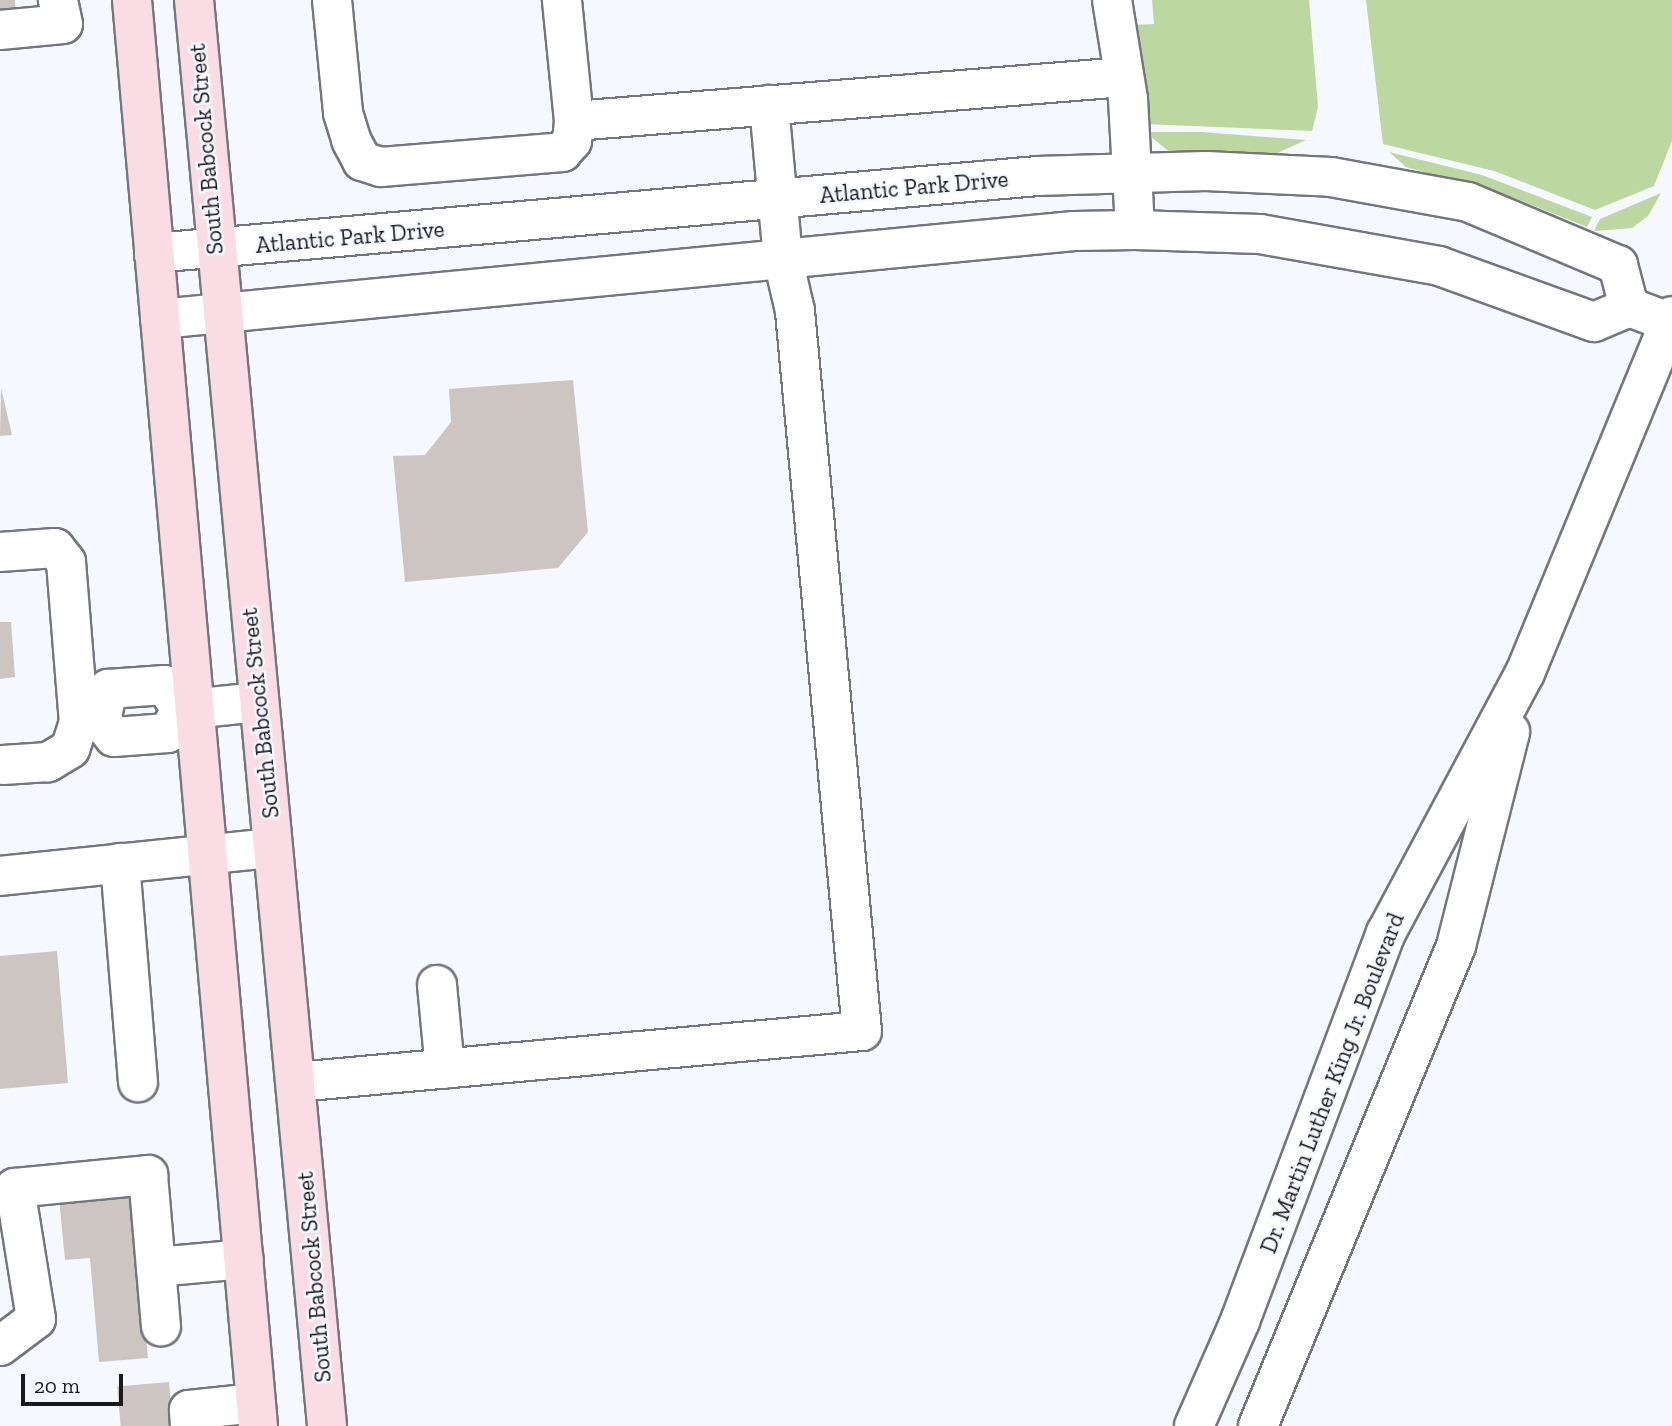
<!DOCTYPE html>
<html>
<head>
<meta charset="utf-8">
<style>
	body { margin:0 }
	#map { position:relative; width:1672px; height:1426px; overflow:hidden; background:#f5f8fe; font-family:"Zilla Slab",serif }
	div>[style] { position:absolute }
	.green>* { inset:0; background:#bdd7a0 }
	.building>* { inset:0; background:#cdc5c2; transform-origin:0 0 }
	.roads { filter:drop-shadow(2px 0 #74767d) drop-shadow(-2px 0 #74767d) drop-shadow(0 2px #74767d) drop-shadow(0 -2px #74767d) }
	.minor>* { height:38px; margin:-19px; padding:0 19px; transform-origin:19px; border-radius:19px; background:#fff }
	.major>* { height:38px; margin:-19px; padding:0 19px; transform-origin:19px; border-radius:19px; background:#fadde4 }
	span { translate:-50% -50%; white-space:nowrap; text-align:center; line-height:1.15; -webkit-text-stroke:5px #f5f8fe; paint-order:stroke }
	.street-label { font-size:23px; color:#18191c }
	.scale { position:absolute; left:21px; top:1374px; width:102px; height:32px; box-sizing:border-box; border:4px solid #18191c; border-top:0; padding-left:9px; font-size:21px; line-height:24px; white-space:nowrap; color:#18191c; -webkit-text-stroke:5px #f5f8fe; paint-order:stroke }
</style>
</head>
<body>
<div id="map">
	<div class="green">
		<div style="clip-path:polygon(1152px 0,1309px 0,1318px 107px,1312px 131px,1145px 124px,1134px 25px,1154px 24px)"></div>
		<div style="clip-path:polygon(1366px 0,1672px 0,1672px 141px,1654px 186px,1595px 210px,1494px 171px,1383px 144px)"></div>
		<div style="clip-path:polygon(1145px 132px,1202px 132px,1306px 140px,1273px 155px,1171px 153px)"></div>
		<div style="clip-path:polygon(1389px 152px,1482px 175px,1592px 217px,1587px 227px,1512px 197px,1406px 167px)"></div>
		<div style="clip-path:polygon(1661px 193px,1648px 216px,1632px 228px,1594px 231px,1600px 219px)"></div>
	</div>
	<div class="building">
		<div style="clip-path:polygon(0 0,15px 0,16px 18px,0 20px)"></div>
		<div style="clip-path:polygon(573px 380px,588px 532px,558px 568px,405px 582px,393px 456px,425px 455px,451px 422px,449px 389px)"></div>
		<div style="clip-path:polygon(1px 388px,12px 435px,0 436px)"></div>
		<div style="clip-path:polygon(0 622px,11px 622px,15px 677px,0 679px)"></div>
		<div style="clip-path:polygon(57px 951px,68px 1083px,0 1089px,0 956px)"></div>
		<div style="clip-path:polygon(133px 1191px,148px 1358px,99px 1362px,90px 1258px,65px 1260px,59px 1198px)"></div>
		<div style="left:169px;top:1382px;width:44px;height:52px;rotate:85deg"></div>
	</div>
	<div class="roads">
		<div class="minor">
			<div style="left:332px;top:0;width:114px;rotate:84.4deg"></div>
			<div style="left:343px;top:113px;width:28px;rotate:73deg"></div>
			<div style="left:351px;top:140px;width:24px;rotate:62deg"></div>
			<div style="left:362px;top:161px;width:20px;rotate:18deg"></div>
			<div style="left:381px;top:167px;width:182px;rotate:-4.7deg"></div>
			<div style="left:562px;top:152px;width:15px;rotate:-48deg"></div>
			<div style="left:572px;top:141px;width:20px;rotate:-84deg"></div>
			<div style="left:574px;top:121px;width:122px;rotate:-95.7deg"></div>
			<div style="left:1112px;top:0;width:100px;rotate:80.8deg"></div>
			<div style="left:1128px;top:99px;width:131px;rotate:86.9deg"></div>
			<div style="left:0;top:30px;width:63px;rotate:-5.4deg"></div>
			<div style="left:63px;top:24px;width:25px;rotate:-102deg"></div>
			<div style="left:574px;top:121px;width:552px;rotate:-4.57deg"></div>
			<div style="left:154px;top:253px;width:886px;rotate:-4.98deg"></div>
			<div style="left:1037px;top:176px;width:169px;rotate:-1.7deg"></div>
			<div style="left:1206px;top:171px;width:125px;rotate:2.7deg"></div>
			<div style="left:1331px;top:177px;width:139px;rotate:10.3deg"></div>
			<div style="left:1468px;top:202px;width:163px;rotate:22.8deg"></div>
			<div style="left:1618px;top:265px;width:43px;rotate:75.3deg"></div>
			<div style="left:160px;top:319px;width:918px;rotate:-5.5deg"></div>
			<div style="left:1074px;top:231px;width:61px;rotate:-0.9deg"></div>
			<div style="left:1135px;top:230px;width:125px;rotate:1.8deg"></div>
			<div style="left:1260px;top:234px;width:182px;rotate:10.1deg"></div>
			<div style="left:1439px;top:266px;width:165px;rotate:19.9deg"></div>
			<div style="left:1594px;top:322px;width:38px;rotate:-23deg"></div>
			<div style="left:1629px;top:307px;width:43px;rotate:20.6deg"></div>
			<div style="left:0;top:552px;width:55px;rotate:-4.2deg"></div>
			<div style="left:55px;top:548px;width:18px;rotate:52deg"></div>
			<div style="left:66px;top:562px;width:161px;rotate:85.4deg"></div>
			<div style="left:79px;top:722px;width:28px;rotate:108deg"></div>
			<div style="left:70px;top:749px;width:26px;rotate:149deg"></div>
			<div style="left:48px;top:762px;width:45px;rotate:176.2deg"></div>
			<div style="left:181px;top:710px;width:78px;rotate:-5.9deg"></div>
			<div style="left:101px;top:720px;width:32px;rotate:-77deg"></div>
			<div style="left:108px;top:689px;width:57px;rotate:-4deg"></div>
			<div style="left:165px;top:685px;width:30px;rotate:57deg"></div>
			<div style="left:101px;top:720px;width:21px;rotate:53deg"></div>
			<div style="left:114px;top:737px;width:54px;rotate:-4.2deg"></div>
			<div style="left:168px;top:733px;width:26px;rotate:-61deg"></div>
			<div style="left:120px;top:863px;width:220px;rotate:85.3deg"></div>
			<div style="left:0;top:876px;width:274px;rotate:-5.9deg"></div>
			<div style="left:437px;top:985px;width:84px;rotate:84.6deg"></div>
			<div style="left:296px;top:1082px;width:568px;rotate:-5.15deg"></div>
			<div style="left:862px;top:1031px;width:723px;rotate:-95.32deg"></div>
			<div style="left:795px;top:311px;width:53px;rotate:-103deg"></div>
			<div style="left:783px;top:259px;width:155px;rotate:-95.2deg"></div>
			<div style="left:156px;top:1267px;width:88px;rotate:-5.2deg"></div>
			<div style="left:0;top:1346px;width:45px;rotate:-36.9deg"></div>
			<div style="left:36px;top:1319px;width:133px;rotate:-99.1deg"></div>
			<div style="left:15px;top:1188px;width:134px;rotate:-5.6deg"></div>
			<div style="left:148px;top:1175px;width:152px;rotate:85.1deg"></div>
			<div style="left:190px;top:1426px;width:16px;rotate:-94deg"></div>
			<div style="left:189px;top:1410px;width:67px;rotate:-6deg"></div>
			<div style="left:1194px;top:1426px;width:115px;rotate:-66.3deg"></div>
			<div style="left:1240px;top:1321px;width:415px;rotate:-69.4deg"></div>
			<div style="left:1386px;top:933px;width:295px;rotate:-61.9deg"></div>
			<div style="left:1525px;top:673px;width:386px;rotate:-67.6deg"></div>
			<div style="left:1258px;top:1426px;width:519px;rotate:-67.58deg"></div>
			<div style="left:1456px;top:946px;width:221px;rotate:-75.8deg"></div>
		</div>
		<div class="major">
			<div style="left:132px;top:0;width:1432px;rotate:84.95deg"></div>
			<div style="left:194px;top:0;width:1432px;rotate:84.67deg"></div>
		</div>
	</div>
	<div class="street-label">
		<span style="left:206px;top:149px;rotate:-95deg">South Babcock Street</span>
		<span style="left:914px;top:187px;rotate:-5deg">Atlantic Park Drive</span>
		<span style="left:350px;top:237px;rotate:-5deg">Atlantic Park Drive</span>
		<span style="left:260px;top:713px;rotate:-96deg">South Babcock Street</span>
		<span style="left:1332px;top:1083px;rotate:-69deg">Dr. Martin Luther King Jr. Boulevard</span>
		<span style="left:314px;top:1277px;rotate:-95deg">South Babcock Street</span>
	</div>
	<div class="scale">20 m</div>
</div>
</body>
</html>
